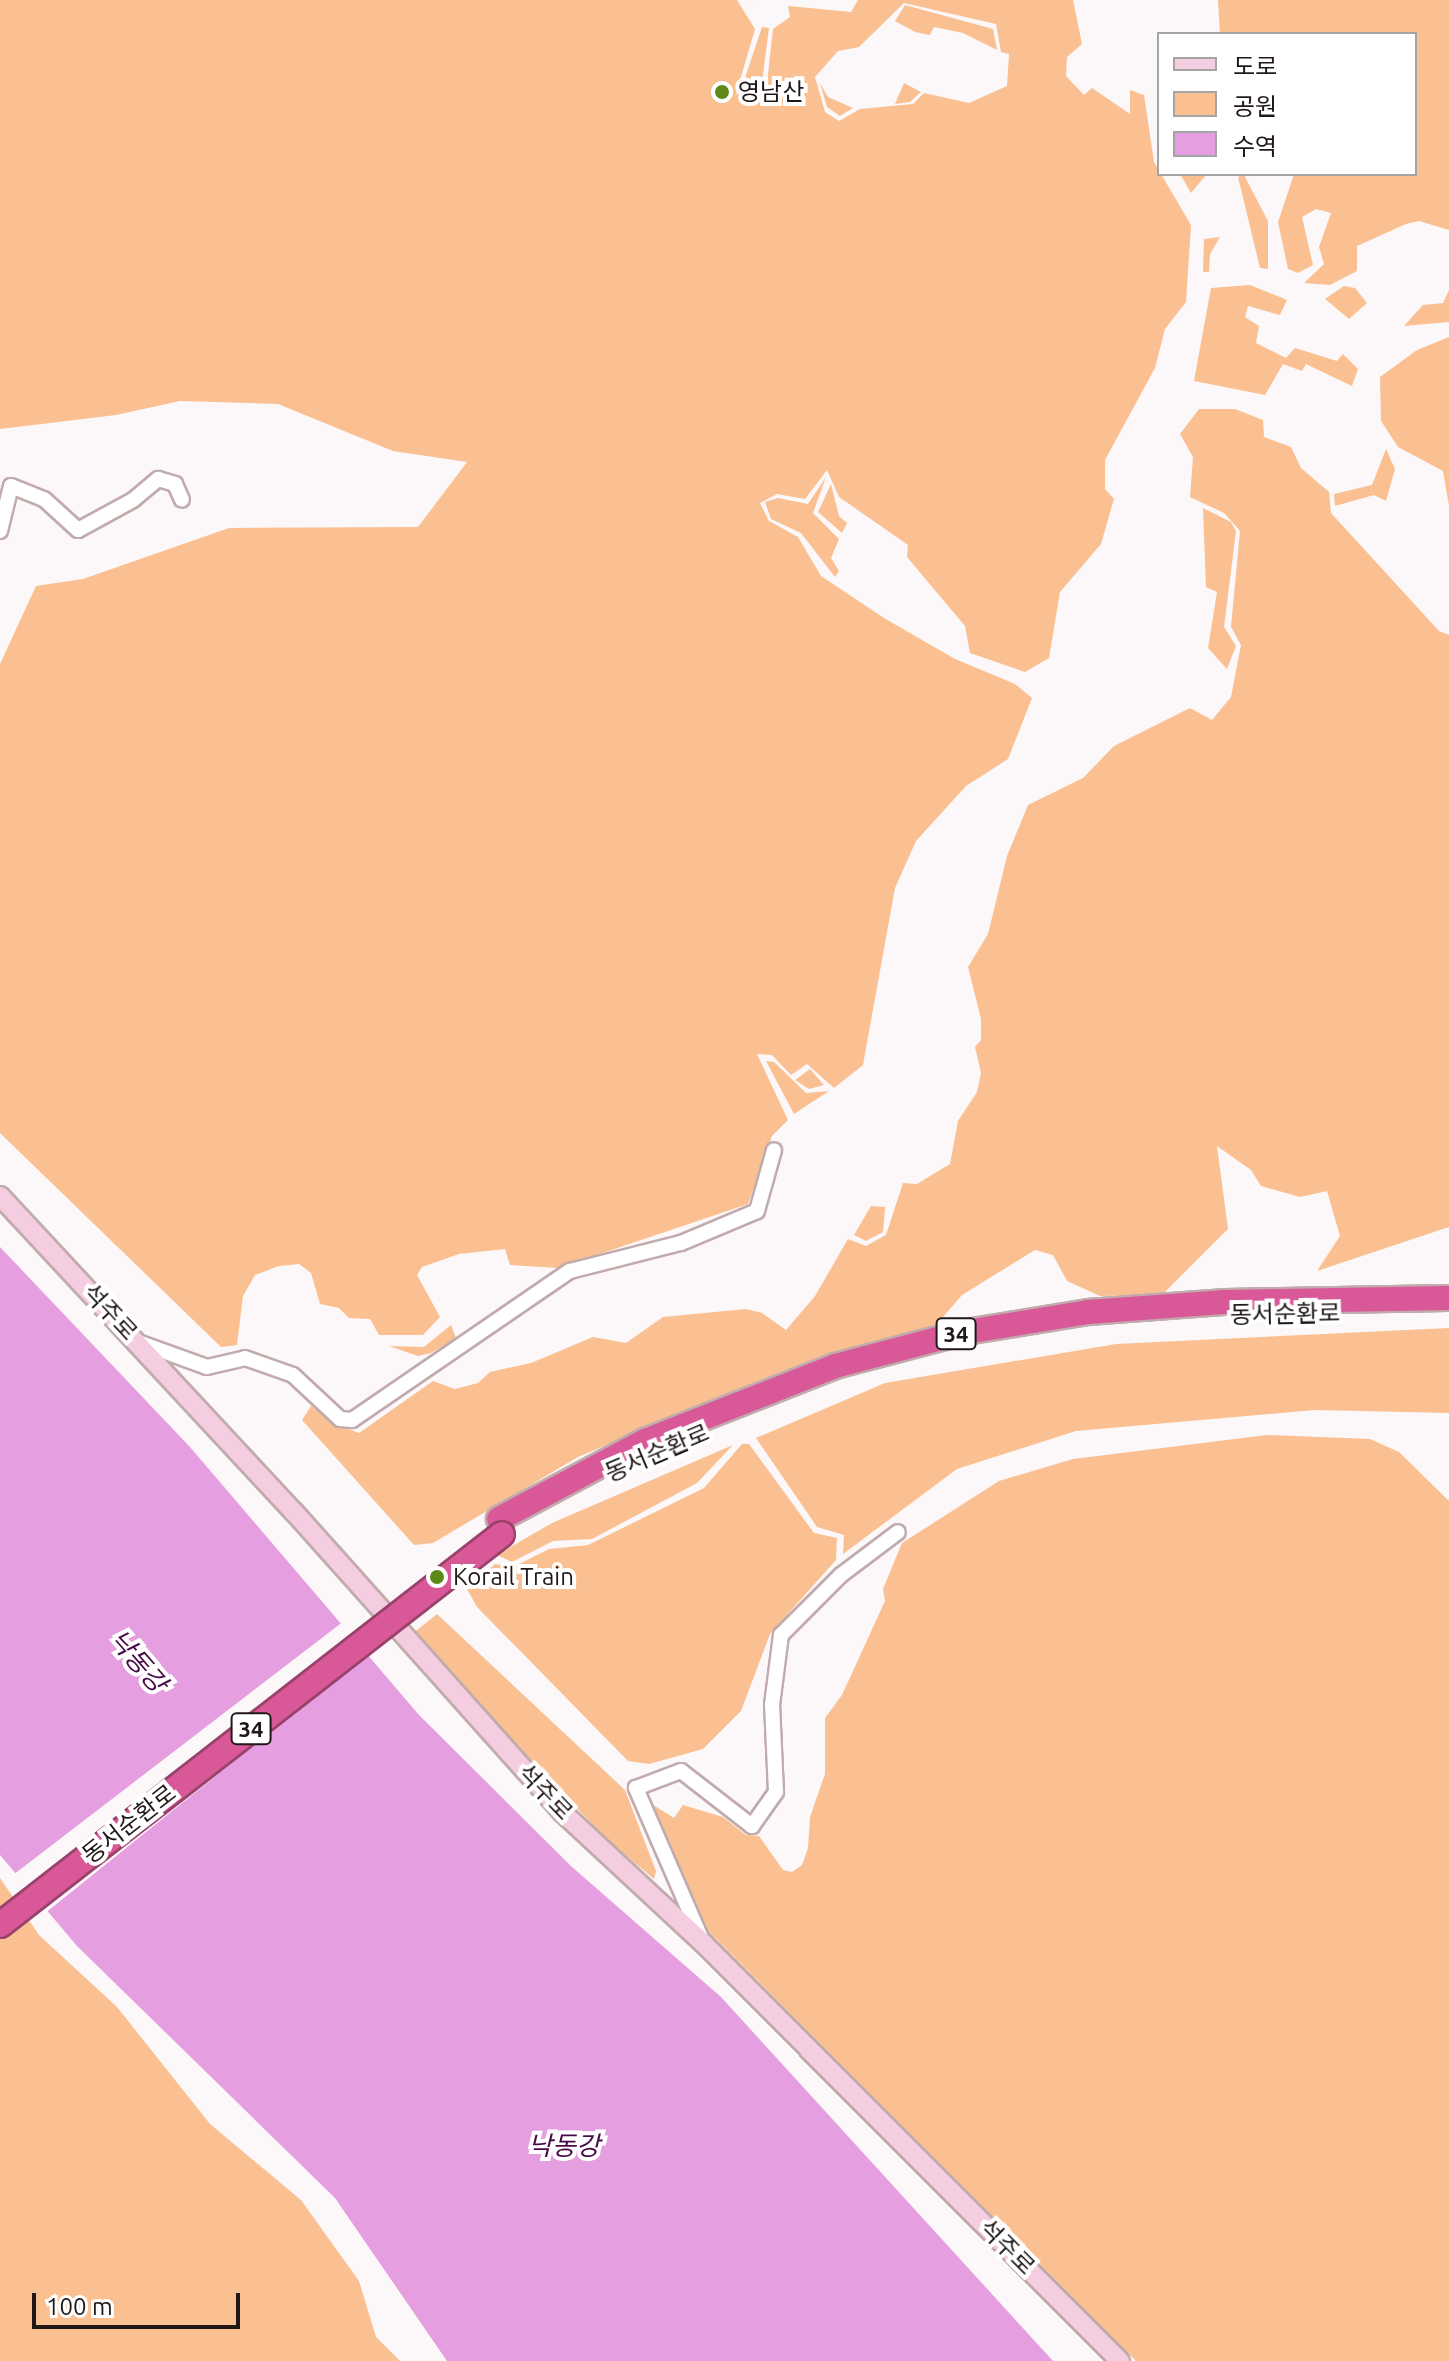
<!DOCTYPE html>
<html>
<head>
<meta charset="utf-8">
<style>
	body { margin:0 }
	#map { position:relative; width:1449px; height:2361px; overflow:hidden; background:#fcf7f8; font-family:Ubuntu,"Noto Sans KR",sans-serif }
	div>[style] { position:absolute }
	.green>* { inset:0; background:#fac091 }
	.water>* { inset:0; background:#e59edf }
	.pier>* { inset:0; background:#fcf7f8 }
	.roads { filter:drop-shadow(2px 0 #c1abac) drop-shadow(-2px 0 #c1abac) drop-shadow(0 2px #c1abac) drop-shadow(0 -2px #c1abac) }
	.street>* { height:14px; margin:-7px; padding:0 7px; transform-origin:7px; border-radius:7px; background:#fff }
	.secondary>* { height:18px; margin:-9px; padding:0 9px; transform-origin:9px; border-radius:9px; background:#f4cde0 }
	.highway>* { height:24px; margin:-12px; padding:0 12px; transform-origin:12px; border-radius:12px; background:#d95898 }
	.bridges { filter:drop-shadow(2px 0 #98426b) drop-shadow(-2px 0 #98426b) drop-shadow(0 2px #98426b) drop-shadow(0 -2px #98426b) }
	.highway-bridge>* { height:24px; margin:-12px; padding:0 12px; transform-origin:12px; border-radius:12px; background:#d95898 }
	.dots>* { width:22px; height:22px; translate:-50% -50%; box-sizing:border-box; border:4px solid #fff; border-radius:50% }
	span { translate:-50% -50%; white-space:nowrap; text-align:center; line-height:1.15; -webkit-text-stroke:8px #fff; paint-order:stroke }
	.shield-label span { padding:2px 6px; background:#fff; border:2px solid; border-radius:6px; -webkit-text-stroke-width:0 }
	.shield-label { font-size:22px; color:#201818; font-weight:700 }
	.poi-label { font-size:24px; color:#201818 }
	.left { translate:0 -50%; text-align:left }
	.street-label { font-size:24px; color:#201818 }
	.water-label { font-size:26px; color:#480947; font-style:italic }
	.legend { position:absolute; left:1157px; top:32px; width:260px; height:144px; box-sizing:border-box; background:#fff; border:2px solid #a6a3a3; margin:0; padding:10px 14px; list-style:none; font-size:24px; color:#201818 }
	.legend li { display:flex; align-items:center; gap:16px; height:40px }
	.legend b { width:40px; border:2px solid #a6a3a3 }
	.scale { position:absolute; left:32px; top:2293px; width:208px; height:36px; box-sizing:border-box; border:4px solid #201818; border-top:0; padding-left:10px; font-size:24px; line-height:28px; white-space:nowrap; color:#201818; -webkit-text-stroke:6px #fff; paint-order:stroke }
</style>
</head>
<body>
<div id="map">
	<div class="green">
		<div style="clip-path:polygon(evenodd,0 0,737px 0,755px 29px,736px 94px,753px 96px,767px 83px,773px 29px,790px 17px,788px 6px,851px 12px,858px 0,1073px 0,1082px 44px,1067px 57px,1066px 76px,1084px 95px,1092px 88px,1130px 114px,1130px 90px,1144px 95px,1154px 162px,1191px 225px,1186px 302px,1165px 329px,1155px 368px,1105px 460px,1105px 489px,1114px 499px,1101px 544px,1060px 592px,1049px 658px,1025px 672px,970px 653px,965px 626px,907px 557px,908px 545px,839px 497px,827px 470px,805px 499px,777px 494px,760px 503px,769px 521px,798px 537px,821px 576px,884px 618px,955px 659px,1015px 684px,1032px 698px,1008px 759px,966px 786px,916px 841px,895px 888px,863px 1065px,834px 1088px,807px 1064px,791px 1075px,772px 1055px,757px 1054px,788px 1120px,772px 1136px,748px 1204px,558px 1268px,510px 1265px,505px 1249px,459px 1254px,422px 1267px,417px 1275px,440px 1317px,423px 1335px,379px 1335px,370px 1319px,349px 1318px,339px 1308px,320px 1304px,311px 1273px,299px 1264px,279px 1266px,255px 1275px,243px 1296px,237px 1345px,221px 1347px,0 1133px,0 664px,36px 586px,83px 579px,229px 528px,418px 527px,467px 462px,393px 451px,278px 404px,180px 401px,116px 415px,0 429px,0 0,904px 3px,996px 24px,1001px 52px,1009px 54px,1007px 86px,969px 103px,924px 93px,913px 104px,860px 109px,839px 121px,825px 112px,815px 77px,838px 51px,859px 47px,904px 3px)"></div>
		<div style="clip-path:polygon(1218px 0,1449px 0,1449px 230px,1419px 221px,1406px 224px,1357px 246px,1357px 271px,1330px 285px,1304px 283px,1324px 264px,1319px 247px,1331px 213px,1316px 209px,1302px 217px,1313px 265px,1298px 273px,1288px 269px,1278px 222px,1294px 174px,1415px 174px,1415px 34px,1220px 34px)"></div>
		<div style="clip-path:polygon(905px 5px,993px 29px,997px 50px,963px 33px,934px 27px,930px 35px,915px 32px,895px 21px)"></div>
		<div style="clip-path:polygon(762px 27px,769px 28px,762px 82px,751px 92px,741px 90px)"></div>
		<div style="clip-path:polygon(820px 83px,828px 97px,853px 108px,840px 116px,827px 107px)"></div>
		<div style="clip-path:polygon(904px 83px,921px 92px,910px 102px,895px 104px)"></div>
		<div style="clip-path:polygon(1180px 174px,1207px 174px,1191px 193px)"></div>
		<div style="clip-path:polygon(1244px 175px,1268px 221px,1268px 269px,1260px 268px,1238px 177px)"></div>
		<div style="clip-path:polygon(1220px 237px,1210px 254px,1209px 272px,1203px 272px,1204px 239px)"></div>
		<div style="clip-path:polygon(1250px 285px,1287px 300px,1280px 315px,1248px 306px,1245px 317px,1259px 326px,1256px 343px,1286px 358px,1295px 348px,1337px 361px,1343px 354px,1358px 369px,1352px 386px,1306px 364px,1302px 371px,1283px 364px,1265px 395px,1194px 381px,1211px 288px)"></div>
		<div style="clip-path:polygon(1344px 286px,1355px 288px,1367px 303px,1349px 319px,1325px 299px)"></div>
		<div style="clip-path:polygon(1449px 290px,1449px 322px,1404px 326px,1423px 305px,1443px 303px)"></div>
		<div style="clip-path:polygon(1449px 337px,1449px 506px,1443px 471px,1398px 447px,1381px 421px,1380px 377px,1417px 350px)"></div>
		<div style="clip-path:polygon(1199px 409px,1235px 409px,1263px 420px,1264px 437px,1291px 447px,1301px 468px,1329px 492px,1331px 513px,1439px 631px,1449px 635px,1449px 1227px,1317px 1271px,1340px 1236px,1327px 1191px,1300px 1197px,1261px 1186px,1251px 1170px,1217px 1146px,1228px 1229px,1162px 1295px,1100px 1296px,1067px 1281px,1053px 1255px,1035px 1250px,962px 1295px,937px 1324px,732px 1392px,578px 1457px,433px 1543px,414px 1545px,302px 1420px,311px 1406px,335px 1424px,359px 1433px,433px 1381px,455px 1389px,478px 1383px,490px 1372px,531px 1363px,593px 1337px,626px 1343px,663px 1317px,746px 1309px,762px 1313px,786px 1330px,815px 1296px,848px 1239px,866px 1246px,886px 1235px,903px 1183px,917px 1184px,950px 1164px,958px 1121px,977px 1092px,981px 1073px,975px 1047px,981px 1040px,981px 1019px,968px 967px,988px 934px,1007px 856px,1028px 805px,1083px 778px,1114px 746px,1190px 708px,1212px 720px,1231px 697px,1241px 645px,1231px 627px,1240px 531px,1224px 513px,1190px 497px,1193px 457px,1180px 434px)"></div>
		<div style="clip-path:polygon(1386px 449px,1395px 469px,1386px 501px,1374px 495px,1335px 506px,1334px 494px,1372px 485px)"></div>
		<div style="clip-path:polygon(826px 477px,813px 513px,839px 539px,831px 558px,839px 571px,835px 577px,801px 533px,771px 519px,765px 502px,778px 498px,808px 504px)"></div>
		<div style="clip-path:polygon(831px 484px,839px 516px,847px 523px,842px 533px,818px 512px)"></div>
		<div style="clip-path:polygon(1203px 508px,1231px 522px,1236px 531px,1224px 627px,1236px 646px,1227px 669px,1208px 648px,1217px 592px,1206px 587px)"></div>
		<div style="clip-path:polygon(766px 1061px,774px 1062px,806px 1093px,829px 1091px,794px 1114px)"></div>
		<div style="clip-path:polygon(810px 1069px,824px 1085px,809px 1089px,795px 1080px)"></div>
		<div style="clip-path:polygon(871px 1206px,885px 1207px,883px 1232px,866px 1241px,854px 1235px)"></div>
		<div style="clip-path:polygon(451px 1325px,456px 1338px,431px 1353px,418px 1356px,389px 1346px,424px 1347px)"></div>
		<div style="clip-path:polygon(1449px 1328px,1449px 1413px,1315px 1410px,1076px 1431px,957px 1469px,843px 1554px,844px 1535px,817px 1527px,756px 1438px,885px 1383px,1116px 1344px)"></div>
		<div style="clip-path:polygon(1267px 1435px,1370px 1439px,1399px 1452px,1449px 1501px,1449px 2361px,1136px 2361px,708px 1931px,650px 1803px,674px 1818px,683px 1805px,723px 1817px,746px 1835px,759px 1836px,783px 1870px,792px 1872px,802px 1865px,808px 1848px,810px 1817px,825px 1774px,825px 1718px,842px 1695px,885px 1601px,883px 1589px,902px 1543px,999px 1481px,1073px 1459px)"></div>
		<div style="clip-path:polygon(742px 1444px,749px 1444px,814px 1533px,837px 1538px,836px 1560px,770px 1634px,741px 1711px,703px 1749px,649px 1764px,628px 1761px,477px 1607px,467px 1589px,495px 1564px,513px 1567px,549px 1549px,588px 1545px,704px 1488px)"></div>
		<div style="clip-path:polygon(733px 1445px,697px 1483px,592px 1539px,553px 1541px,512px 1562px,497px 1555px,552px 1523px)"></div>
		<div style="clip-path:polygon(437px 1614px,625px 1790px,656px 1871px,654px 1879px,605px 1838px,412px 1634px)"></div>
		<div style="clip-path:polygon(0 1878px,39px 1935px,117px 2007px,210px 2124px,301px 2200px,359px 2281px,376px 2337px,400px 2361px,0 2361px)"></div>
	</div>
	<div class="water">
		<div style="clip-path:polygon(0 1247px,190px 1447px,419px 1715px,572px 1867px,721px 1997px,1053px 2361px,447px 2361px,335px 2198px,77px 1946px,0 1855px)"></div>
	</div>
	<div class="pier">
		<div style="clip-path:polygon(344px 1621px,370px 1652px,44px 1914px,13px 1875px)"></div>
	</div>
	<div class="roads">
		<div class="street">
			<div style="left:0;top:531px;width:46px;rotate:-76.3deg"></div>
			<div style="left:11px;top:486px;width:35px;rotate:22deg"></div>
			<div style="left:44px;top:499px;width:46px;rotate:42.4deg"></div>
			<div style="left:78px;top:530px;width:63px;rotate:-28.6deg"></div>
			<div style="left:133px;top:500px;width:33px;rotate:-40deg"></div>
			<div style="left:158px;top:479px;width:18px;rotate:16deg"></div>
			<div style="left:175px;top:484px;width:17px;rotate:66deg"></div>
			<div style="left:138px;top:1342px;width:73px;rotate:19.9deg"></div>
			<div style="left:207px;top:1367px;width:39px;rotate:-13deg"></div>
			<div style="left:245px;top:1358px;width:51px;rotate:19.5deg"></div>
			<div style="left:293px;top:1375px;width:64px;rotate:43.1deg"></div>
			<div style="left:340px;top:1419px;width:12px;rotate:5deg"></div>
			<div style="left:352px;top:1420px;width:264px;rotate:-34.4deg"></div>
			<div style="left:570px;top:1271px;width:114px;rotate:-14.2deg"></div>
			<div style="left:681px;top:1243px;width:82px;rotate:-22.8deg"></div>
			<div style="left:757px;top:1211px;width:63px;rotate:-74.4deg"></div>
			<div style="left:702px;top:1940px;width:166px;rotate:-113.5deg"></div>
			<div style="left:636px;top:1788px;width:48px;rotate:-20.7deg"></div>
			<div style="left:681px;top:1771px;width:90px;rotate:37.8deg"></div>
			<div style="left:752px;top:1826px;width:42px;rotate:-54.8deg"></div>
			<div style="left:776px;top:1792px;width:87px;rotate:-92.6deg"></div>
			<div style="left:772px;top:1705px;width:71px;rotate:-82.7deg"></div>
			<div style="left:781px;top:1635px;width:85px;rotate:-45deg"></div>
			<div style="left:841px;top:1575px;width:71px;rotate:-37deg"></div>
		</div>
		<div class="secondary">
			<div style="left:0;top:1196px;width:432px;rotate:47.1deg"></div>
			<div style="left:294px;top:1512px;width:402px;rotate:48.2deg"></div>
			<div style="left:562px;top:1812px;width:194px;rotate:42.9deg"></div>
			<div style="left:704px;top:1944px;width:589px;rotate:45.07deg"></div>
		</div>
		<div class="highway">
			<div style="left:499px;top:1519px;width:166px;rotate:-28.1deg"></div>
			<div style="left:645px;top:1441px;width:204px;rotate:-21.5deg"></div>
			<div style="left:835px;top:1366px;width:129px;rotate:-14.8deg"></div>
			<div style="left:960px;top:1333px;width:130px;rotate:-9.3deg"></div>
			<div style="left:1088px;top:1312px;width:135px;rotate:-4.2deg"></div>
			<div style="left:1223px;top:1302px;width:226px;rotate:-1deg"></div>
		</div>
	</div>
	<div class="bridges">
		<div class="highway-bridge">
			<div style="left:0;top:1925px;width:636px;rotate:-37.91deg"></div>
		</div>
	</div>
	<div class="dots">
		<div style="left:722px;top:92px;background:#5e8918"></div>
		<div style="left:437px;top:1577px;background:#5e8918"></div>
	</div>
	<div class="shield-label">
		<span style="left:956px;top:1334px">34</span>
		<span style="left:251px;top:1729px">34</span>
	</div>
	<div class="poi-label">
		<span class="left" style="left:738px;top:92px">영남산</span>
		<span class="left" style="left:453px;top:1577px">Korail Train</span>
	</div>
	<div class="street-label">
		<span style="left:110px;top:1312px;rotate:47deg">석주로</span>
		<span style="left:1285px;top:1314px;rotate:-1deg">동서순환로</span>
		<span style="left:657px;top:1453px;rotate:-23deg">동서순환로</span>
		<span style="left:545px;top:1792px;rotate:46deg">석주로</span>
		<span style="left:129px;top:1824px;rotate:-38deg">동서순환로</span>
		<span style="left:1007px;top:2247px;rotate:45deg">석주로</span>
	</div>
	<div class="water-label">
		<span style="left:138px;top:1661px;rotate:49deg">낙동강</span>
		<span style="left:564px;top:2146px">낙동강</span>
	</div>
	<ul class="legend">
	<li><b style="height:10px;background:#f4cde0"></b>도로</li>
	<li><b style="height:22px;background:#fac091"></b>공원</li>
	<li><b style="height:22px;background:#e59edf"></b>수역</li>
	</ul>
	<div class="scale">100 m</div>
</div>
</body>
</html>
